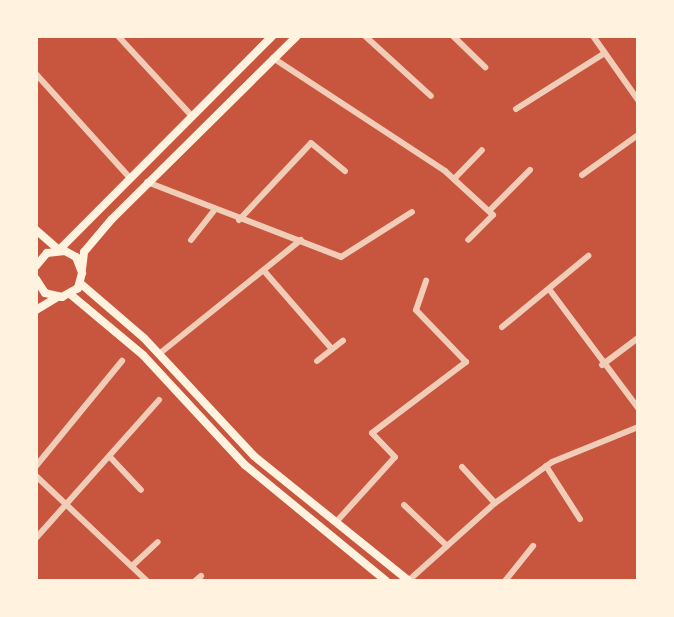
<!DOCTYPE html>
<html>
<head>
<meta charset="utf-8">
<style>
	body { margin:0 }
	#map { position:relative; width:674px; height:617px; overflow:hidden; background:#c8553d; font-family:"Nunito Sans",sans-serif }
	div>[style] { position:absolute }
	.minor>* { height:6px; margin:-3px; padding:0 3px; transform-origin:3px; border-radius:3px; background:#f1ccb7 }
	.secondary>* { height:8px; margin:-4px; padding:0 4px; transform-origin:4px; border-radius:4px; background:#fff3e0 }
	span { translate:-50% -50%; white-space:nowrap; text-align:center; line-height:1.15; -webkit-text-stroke:4.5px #fff3e0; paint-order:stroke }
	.frame { position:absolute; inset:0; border:38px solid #fff3e0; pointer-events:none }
</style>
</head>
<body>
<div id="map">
	<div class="minor">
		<div style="left:118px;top:36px;width:108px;rotate:47.3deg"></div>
		<div style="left:365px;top:36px;width:89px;rotate:42.3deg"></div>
		<div style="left:453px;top:36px;width:45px;rotate:44.1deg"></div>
		<div style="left:593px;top:36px;width:78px;rotate:54.9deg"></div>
		<div style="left:273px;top:58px;width:206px;rotate:33.3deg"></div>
		<div style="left:445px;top:171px;width:65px;rotate:42.5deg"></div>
		<div style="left:493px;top:215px;width:35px;rotate:135deg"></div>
		<div style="left:36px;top:74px;width:140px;rotate:47.9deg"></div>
		<div style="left:516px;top:109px;width:105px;rotate:-32.2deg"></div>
		<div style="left:582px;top:175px;width:69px;rotate:-35.5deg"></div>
		<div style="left:454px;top:179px;width:40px;rotate:-46deg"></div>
		<div style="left:147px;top:182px;width:208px;rotate:21.1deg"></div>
		<div style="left:341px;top:257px;width:84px;rotate:-32.4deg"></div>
		<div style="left:489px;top:211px;width:58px;rotate:-45deg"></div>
		<div style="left:239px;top:220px;width:105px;rotate:-46.9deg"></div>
		<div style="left:311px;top:143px;width:44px;rotate:39.5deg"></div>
		<div style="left:191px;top:240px;width:37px;rotate:-52deg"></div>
		<div style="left:265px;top:272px;width:102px;rotate:49deg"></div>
		<div style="left:549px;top:289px;width:149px;rotate:53.2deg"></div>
		<div style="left:502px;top:327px;width:112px;rotate:-39.5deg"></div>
		<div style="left:159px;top:354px;width:182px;rotate:-38.8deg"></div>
		<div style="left:317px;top:361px;width:33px;rotate:-38deg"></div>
		<div style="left:602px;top:365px;width:45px;rotate:-36.9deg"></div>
		<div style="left:110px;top:457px;width:45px;rotate:46.8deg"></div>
		<div style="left:36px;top:466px;width:136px;rotate:-50.7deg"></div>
		<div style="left:546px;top:466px;width:63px;rotate:57.3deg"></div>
		<div style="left:462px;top:467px;width:49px;rotate:47.5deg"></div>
		<div style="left:36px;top:476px;width:153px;rotate:43.4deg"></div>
		<div style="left:404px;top:505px;width:59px;rotate:43.6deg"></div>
		<div style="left:337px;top:521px;width:86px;rotate:-47.8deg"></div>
		<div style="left:395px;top:457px;width:33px;rotate:-134deg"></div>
		<div style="left:372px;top:433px;width:118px;rotate:-37.1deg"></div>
		<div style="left:466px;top:362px;width:72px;rotate:-133.9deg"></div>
		<div style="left:416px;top:310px;width:31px;rotate:-71deg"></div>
		<div style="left:36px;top:538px;width:185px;rotate:-48.3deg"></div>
		<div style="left:132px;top:566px;width:35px;rotate:-43deg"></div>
		<div style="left:195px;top:581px;width:8px;rotate:-40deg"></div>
		<div style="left:408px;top:581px;width:117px;rotate:-41.9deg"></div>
		<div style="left:495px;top:503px;width:70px;rotate:-35.7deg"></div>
		<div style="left:552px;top:462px;width:93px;rotate:-22.1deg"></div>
		<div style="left:505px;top:581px;width:45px;rotate:-51.3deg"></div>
	</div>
	<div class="secondary">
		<div style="left:36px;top:230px;width:30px;rotate:41deg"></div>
		<div style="left:59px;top:250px;width:302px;rotate:-45.1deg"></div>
		<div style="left:36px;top:266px;width:17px;rotate:-50deg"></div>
		<div style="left:47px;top:253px;width:18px;rotate:-6deg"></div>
		<div style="left:65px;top:251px;width:13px;rotate:29deg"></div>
		<div style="left:76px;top:257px;width:17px;rotate:69deg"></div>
		<div style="left:82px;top:273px;width:16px;rotate:105deg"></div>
		<div style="left:78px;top:288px;width:18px;rotate:151deg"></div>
		<div style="left:62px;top:297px;width:17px;rotate:-167deg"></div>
		<div style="left:45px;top:293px;width:17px;rotate:-123deg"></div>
		<div style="left:82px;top:269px;width:17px;rotate:-83deg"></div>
		<div style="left:84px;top:252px;width:43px;rotate:-49.7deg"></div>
		<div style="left:112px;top:219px;width:260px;rotate:-44.7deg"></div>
		<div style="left:80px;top:283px;width:84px;rotate:40.7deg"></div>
		<div style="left:144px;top:338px;width:161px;rotate:47deg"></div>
		<div style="left:254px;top:456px;width:199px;rotate:38.9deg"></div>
		<div style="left:70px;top:294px;width:95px;rotate:39.9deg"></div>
		<div style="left:143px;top:355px;width:150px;rotate:47.2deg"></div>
		<div style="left:245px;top:465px;width:183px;rotate:39.4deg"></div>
		<div style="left:36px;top:310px;width:26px;rotate:-31deg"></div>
	</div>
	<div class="frame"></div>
</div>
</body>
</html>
